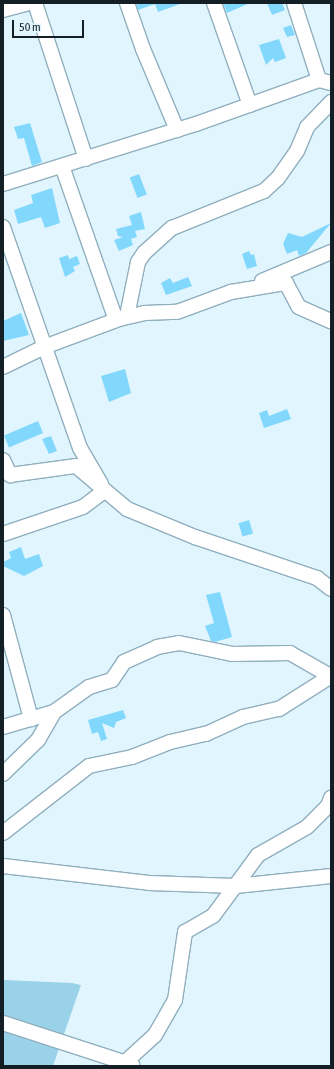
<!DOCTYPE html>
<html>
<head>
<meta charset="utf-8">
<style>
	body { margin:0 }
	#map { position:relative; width:334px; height:1069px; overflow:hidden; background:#e1f5fe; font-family:"Asap Condensed",sans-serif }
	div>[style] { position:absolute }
	.green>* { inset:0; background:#9ad2ea }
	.building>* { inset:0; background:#82d8fc; transform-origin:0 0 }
	.roads { filter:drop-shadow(1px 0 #90afbe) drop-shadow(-1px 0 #90afbe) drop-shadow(0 1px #90afbe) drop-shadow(0 -1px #90afbe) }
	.minor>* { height:14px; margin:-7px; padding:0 7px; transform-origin:7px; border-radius:7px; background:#fff }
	span { translate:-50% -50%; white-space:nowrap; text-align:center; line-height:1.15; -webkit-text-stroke:3.5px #e1f5fe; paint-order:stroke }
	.frame { position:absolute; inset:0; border:4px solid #131f25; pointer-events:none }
	.scale { position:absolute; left:12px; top:20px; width:72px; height:18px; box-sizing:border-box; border:2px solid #131f25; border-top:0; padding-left:5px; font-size:12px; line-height:14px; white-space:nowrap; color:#131f25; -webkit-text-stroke:3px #e1f5fe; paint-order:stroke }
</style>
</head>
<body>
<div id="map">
	<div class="green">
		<div style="clip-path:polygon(3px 980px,72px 983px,81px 985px,53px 1066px,3px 1066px)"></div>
	</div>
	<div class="building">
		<div style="clip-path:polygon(136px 3px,180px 3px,180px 4px,158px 12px,155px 4px,138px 10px)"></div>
		<div style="clip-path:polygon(223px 3px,250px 3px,227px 13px)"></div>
		<div style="clip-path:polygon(267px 3px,282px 3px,285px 10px,272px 15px)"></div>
		<div style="clip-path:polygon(291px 25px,295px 35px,287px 37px,283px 28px)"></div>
		<div style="clip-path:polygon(279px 39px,286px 58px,275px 62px,273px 58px,266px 65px,259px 45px)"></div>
		<div style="clip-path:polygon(30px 123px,42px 162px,32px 166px,24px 138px,18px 139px,14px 127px)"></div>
		<div style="left:139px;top:174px;width:22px;height:10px;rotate:69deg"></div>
		<div style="clip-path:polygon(52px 188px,60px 223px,45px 228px,41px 217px,18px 224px,14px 210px,33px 203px,31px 195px)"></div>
		<div style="clip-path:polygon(141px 212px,145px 229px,135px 231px,137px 237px,131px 239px,133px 245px,119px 251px,114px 240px,123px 237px,118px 236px,116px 229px,132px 225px,129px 216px)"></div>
		<div style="clip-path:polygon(331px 223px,306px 253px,299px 256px,297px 250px,287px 254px,283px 244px,288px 233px,302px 237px)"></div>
		<div style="clip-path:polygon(249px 251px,251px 255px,254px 254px,257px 266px,247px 269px,242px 254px)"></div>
		<div style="clip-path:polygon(68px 255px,69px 259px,77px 256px,80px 264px,73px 267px,75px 271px,65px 277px,59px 258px)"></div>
		<div style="clip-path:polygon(188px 277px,192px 286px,166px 295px,161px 283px,170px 278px,173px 283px)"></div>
		<div style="clip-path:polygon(21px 313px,29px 335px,3px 341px,3px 321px)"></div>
		<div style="clip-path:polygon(125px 369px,131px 393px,109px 402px,101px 376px)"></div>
		<div style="clip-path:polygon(287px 409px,291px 419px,264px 428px,259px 413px,267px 410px,269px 416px)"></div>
		<div style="left:38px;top:421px;width:13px;height:37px;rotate:67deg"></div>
		<div style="clip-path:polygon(51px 436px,57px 451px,49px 454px,42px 439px)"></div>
		<div style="left:249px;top:520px;width:14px;height:11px;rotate:73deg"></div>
		<div style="clip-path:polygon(21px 547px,25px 559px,39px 554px,43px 566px,24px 576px,3px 566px,3px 562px,11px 558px,9px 552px)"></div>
		<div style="clip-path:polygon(220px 592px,232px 637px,215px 642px,211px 641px,205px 626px,214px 623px,206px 595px)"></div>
		<div style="clip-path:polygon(123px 710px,126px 718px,116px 722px,114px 728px,102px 723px,107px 739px,101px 741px,98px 732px,92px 734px,88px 720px)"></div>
	</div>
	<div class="roads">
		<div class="minor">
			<div style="left:35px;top:3px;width:164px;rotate:71.9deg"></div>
			<div style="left:127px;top:3px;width:49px;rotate:70.8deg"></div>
			<div style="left:143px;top:49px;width:88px;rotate:67.2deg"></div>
			<div style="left:214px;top:3px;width:108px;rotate:70.6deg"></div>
			<div style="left:294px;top:3px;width:81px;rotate:72deg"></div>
			<div style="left:3px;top:10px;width:27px;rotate:-15deg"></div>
			<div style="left:62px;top:166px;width:163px;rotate:70.7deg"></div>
			<div style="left:3px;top:184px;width:202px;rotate:-17.3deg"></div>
			<div style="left:196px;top:124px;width:131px;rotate:-19.7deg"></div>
			<div style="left:319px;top:80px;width:12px;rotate:14deg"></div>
			<div style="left:3px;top:227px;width:234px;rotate:70.8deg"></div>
			<div style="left:80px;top:448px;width:42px;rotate:59.7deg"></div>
			<div style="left:262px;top:281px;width:75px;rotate:-22.8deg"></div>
			<div style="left:119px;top:319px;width:26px;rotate:-13deg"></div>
			<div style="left:144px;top:313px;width:33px;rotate:-2deg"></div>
			<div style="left:177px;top:312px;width:58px;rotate:-20.3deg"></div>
			<div style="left:231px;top:292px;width:56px;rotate:-9.3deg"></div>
			<div style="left:286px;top:283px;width:27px;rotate:62deg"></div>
			<div style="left:299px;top:307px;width:35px;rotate:24deg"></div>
			<div style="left:3px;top:367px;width:46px;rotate:-26deg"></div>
			<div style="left:44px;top:347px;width:89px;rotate:-20.5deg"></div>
			<div style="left:127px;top:316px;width:55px;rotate:-78.5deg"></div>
			<div style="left:138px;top:262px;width:11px;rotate:-56deg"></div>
			<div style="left:144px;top:253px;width:38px;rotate:-42deg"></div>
			<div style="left:172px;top:228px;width:99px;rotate:-21.9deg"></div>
			<div style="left:264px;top:191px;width:19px;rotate:-43deg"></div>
			<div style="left:278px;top:178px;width:33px;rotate:-55deg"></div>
			<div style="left:297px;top:151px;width:26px;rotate:-67deg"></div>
			<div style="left:307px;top:127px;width:35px;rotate:-46deg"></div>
			<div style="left:3px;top:460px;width:17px;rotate:65deg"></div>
			<div style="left:10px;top:475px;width:67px;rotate:-7.8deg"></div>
			<div style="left:76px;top:466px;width:67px;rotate:40.1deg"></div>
			<div style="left:127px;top:509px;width:74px;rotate:22.4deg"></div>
			<div style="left:195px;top:537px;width:129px;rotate:18.6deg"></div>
			<div style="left:317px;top:578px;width:18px;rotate:38deg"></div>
			<div style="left:3px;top:534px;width:84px;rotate:-18.6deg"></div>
			<div style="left:83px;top:507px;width:26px;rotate:-37deg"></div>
			<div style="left:3px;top:615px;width:108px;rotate:74.9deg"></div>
			<div style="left:3px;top:727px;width:53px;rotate:-16.4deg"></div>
			<div style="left:54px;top:712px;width:43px;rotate:-35.5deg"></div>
			<div style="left:89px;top:687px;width:24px;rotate:-17deg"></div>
			<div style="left:112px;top:680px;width:22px;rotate:-56deg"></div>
			<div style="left:124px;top:662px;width:36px;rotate:-24deg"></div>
			<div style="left:157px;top:647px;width:22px;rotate:-10deg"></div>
			<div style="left:179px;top:643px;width:54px;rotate:11.7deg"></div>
			<div style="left:232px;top:654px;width:58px;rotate:-1deg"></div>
			<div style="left:290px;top:653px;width:46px;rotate:29.9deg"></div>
			<div style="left:3px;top:774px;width:49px;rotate:-44.2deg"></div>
			<div style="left:38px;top:740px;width:32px;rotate:-60deg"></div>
			<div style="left:3px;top:833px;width:109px;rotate:-37.9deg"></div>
			<div style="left:89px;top:766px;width:44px;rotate:-11.8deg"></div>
			<div style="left:132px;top:757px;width:41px;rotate:-21.5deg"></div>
			<div style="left:170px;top:742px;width:37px;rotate:-13deg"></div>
			<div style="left:206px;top:734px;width:41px;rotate:-24.7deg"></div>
			<div style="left:243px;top:717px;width:37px;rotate:-13deg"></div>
			<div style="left:279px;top:709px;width:62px;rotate:-32.4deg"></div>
			<div style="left:3px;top:866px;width:147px;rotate:6.6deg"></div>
			<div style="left:149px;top:883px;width:87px;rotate:2deg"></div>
			<div style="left:236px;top:886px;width:96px;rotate:-6deg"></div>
			<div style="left:3px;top:1023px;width:136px;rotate:18deg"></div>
			<div style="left:121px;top:1066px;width:46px;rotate:-42.4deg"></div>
			<div style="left:155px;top:1035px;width:40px;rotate:-60.3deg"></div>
			<div style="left:175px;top:1000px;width:69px;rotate:-81.6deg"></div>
			<div style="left:185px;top:932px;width:32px;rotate:-30deg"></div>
			<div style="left:213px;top:916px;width:76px;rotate:-53.6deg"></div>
			<div style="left:258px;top:855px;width:56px;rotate:-29.7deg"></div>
			<div style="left:307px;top:827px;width:30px;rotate:-45deg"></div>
			<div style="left:328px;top:806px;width:9px;rotate:-69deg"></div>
		</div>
	</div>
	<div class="frame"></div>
	<div class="scale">50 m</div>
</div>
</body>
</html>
